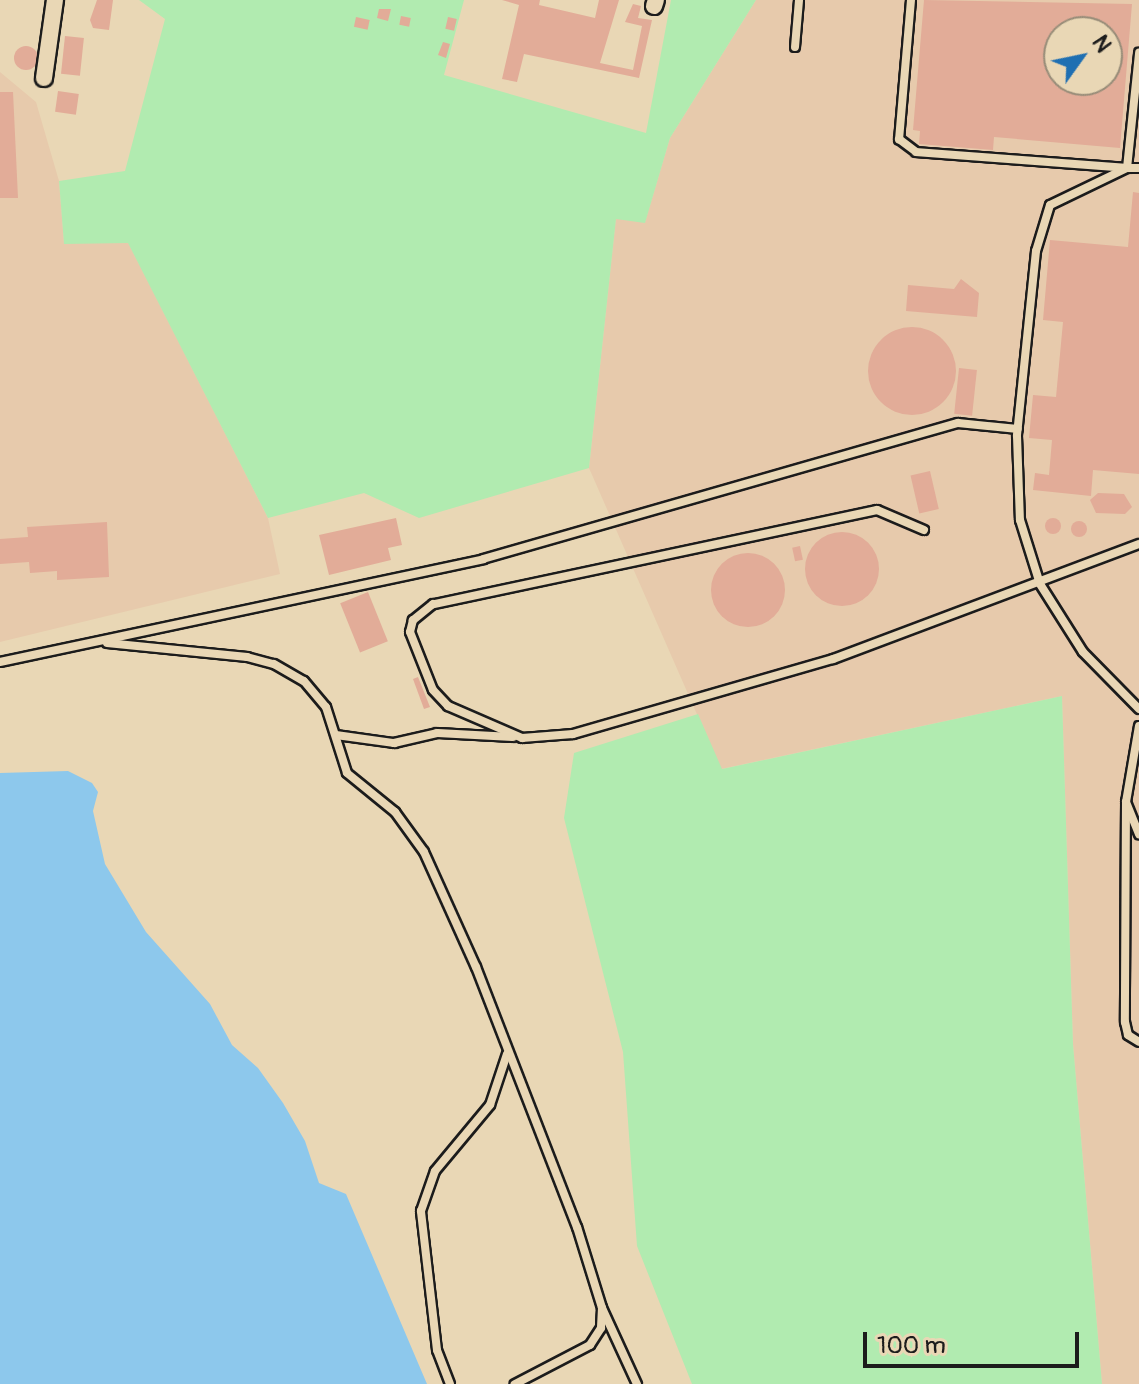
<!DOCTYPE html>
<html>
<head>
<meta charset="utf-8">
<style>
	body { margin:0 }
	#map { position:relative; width:1139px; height:1384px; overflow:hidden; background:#e9d7b5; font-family:Pangolin,sans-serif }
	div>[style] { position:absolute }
	.built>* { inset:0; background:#e7caac }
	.green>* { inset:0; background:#b1ebb0 }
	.water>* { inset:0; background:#8dc8ec }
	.building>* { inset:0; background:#e2ac98; transform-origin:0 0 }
	.round { border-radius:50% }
	.roads { filter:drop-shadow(2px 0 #1c1c1c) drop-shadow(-2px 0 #1c1c1c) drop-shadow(0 2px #1c1c1c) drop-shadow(0 -2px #1c1c1c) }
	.service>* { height:8px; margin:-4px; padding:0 4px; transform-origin:4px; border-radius:4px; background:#e9d7b5 }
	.minor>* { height:16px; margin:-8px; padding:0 8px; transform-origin:8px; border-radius:8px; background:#e9d7b5 }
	span { translate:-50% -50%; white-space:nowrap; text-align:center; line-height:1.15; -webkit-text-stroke:6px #e9d7b5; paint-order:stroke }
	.north { position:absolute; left:1043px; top:16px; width:80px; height:80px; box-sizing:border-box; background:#e9d7b5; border:2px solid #978c78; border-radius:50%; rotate:57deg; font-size:22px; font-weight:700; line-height:32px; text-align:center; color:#1c1c1c }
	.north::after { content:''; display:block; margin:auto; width:28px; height:36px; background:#1f6fb2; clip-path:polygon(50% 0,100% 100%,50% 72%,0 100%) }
	.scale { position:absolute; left:863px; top:1332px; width:216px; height:36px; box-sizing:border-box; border:4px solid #1c1c1c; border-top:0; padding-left:10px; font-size:24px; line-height:28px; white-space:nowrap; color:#1c1c1c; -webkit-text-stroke:6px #e9d7b5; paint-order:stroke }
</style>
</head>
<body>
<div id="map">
	<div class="built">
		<div style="clip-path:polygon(evenodd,756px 0,1139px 0,1139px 1384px,1102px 1384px,1073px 1044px,1062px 696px,721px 769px,589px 468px,616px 218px,645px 222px,670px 138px,756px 0,1059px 32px,1107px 32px,1107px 80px,1059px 80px,1059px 32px)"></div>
		<div style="clip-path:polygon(0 72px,36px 102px,59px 181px,64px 243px,128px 242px,268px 518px,280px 574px,0 642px)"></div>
	</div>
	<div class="green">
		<div style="clip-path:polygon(139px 0,464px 0,444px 75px,646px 133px,671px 0,756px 0,670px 138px,645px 223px,616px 219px,589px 468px,419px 518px,364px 493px,268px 518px,128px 243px,64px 244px,59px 181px,125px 171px,165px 19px)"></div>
		<div style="clip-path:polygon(1062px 696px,1073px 1044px,1102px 1384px,692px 1384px,637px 1246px,623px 1052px,564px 818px,574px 753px,698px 714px,722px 769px)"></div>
	</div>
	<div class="water">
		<div style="clip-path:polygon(68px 771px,92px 783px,98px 792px,93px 811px,105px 864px,146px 932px,210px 1004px,232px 1045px,258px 1068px,283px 1103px,305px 1141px,319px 1183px,346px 1194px,427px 1384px,0 1384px,0 773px)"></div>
	</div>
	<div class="building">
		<div style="clip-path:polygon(97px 0,113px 0,109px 30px,93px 28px,90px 20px)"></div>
		<div style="clip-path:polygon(502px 0,540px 0,539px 5px,595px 18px,599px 0,619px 0,600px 63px,633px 70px,642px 26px,625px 22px,633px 4px,641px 6px,638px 18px,652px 20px,639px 78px,524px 54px,517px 82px,502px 79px,519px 5px)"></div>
		<div style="clip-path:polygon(evenodd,924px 0,1132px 4px,1120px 148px,994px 137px,993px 150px,919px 144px,920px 131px,913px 130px,924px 0,1059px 32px,1107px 32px,1107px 80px,1059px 80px,1059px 32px)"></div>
		<div style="clip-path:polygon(379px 9px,391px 9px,388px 21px,377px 18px)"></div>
		<div style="left:401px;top:16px;width:10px;height:9px;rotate:11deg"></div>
		<div style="left:356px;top:17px;width:14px;height:10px;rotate:12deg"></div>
		<div style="left:448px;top:17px;width:9px;height:12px;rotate:13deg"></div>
		<div style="left:65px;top:36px;width:19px;height:38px;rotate:6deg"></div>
		<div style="clip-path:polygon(443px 42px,450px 44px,446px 58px,438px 55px)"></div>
		<div class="round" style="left:14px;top:46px;width:24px;height:24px"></div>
		<div style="left:58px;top:91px;width:21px;height:21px;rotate:8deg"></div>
		<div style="clip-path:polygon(0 92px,13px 92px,18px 198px,0 198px)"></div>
		<div style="clip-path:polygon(1133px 192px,1139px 193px,1139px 474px,1093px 470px,1091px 496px,1033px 490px,1035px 473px,1049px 475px,1052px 440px,1029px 438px,1033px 395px,1056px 397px,1063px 322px,1043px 320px,1050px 240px,1128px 247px)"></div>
		<div style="clip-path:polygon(961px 279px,979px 293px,977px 317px,906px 311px,908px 285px,954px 289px)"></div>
		<div class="round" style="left:868px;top:327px;width:88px;height:88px"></div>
		<div style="left:959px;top:368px;width:18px;height:46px;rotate:6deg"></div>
		<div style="left:930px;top:471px;width:39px;height:20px;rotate:77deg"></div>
		<div style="clip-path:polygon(1098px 493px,1124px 494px,1132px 507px,1125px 514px,1096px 513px,1090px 500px)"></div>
		<div style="clip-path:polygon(396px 518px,402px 545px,388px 548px,391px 560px,329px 575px,319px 535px)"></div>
		<div class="round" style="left:1045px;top:518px;width:16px;height:16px"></div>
		<div class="round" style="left:1071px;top:521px;width:16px;height:16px"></div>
		<div style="clip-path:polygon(107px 522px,109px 577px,57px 580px,57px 571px,30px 573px,29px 562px,0 564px,0 539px,28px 537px,27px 527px)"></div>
		<div class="round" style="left:805px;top:532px;width:74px;height:74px"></div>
		<div style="left:800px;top:546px;width:14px;height:8px;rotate:78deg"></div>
		<div class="round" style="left:711px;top:553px;width:74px;height:74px"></div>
		<div style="left:368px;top:592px;width:53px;height:30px;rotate:68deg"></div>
		<div style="clip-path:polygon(418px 677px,430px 707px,424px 709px,413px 679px)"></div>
	</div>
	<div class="roads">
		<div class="service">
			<div style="left:911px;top:0;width:140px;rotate:94.9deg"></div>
			<div style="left:899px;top:139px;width:21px;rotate:37deg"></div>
			<div style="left:916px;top:152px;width:212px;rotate:4.3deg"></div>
			<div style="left:1127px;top:168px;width:116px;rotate:-84deg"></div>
			<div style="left:795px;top:47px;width:47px;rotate:-85.1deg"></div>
			<div style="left:1139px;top:168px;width:12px;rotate:180deg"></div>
			<div style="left:1127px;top:168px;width:85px;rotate:154.3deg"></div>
			<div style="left:1050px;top:205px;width:48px;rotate:106.9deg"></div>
			<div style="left:1036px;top:251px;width:186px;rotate:95.9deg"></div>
			<div style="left:1017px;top:436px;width:84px;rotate:88deg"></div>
			<div style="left:1020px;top:520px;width:67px;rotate:72.6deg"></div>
			<div style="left:1040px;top:584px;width:80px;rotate:57.7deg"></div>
			<div style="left:1083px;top:652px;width:80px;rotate:45.5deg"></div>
			<div style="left:924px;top:530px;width:51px;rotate:-156.9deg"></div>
			<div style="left:877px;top:510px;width:454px;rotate:168deg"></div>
			<div style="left:433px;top:604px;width:26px;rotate:141deg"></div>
			<div style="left:413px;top:620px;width:12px;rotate:104deg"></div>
			<div style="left:410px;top:632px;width:62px;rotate:68.4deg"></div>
			<div style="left:433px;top:690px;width:22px;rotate:47deg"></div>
			<div style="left:448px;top:706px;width:81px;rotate:23.4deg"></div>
			<div style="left:522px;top:738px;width:51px;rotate:-4.5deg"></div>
			<div style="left:573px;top:734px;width:271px;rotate:-16.1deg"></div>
			<div style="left:833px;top:659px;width:327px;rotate:-20.6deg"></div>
			<div style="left:107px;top:643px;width:141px;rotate:5.7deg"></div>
			<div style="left:247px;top:657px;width:28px;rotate:15deg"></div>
			<div style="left:274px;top:664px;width:34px;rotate:30deg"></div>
			<div style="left:304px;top:681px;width:34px;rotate:50deg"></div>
			<div style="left:326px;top:707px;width:69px;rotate:72.3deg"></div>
			<div style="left:347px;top:773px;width:62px;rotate:39.1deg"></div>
			<div style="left:395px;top:812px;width:49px;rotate:54.1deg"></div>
			<div style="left:424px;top:852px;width:126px;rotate:65.7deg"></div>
			<div style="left:476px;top:967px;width:279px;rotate:68.8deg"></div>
			<div style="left:577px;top:1227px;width:85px;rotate:72.8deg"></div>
			<div style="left:602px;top:1308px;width:20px;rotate:93deg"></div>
			<div style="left:601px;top:1328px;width:20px;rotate:123deg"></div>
			<div style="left:590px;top:1345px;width:85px;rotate:152.5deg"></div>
			<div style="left:0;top:662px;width:494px;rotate:-12deg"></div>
			<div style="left:483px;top:559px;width:494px;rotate:-16deg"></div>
			<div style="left:958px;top:423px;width:60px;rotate:5.7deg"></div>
			<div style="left:1139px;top:726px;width:77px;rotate:99.7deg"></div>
			<div style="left:1126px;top:802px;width:35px;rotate:68deg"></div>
			<div style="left:336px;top:735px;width:59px;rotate:7.9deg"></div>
			<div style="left:394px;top:743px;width:44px;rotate:-13.1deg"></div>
			<div style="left:437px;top:733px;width:76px;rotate:3deg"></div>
			<div style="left:1126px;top:802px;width:220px;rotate:90.3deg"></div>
			<div style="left:1125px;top:1022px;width:13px;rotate:77deg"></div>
			<div style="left:1128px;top:1035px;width:13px;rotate:32deg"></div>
			<div style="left:602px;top:1308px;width:84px;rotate:65.3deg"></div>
			<div style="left:450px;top:1384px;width:36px;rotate:-111deg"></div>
			<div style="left:437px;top:1350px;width:140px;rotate:-96.6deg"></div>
			<div style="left:421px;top:1211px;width:42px;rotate:-70.7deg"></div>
			<div style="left:435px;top:1171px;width:86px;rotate:-50.2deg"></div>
			<div style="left:490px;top:1105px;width:54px;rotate:-71.6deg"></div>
		</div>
		<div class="minor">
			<div style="left:654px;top:6px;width:6px;rotate:-72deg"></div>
			<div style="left:44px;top:78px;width:79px;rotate:-82deg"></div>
		</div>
	</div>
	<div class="north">N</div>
	<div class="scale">100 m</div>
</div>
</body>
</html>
